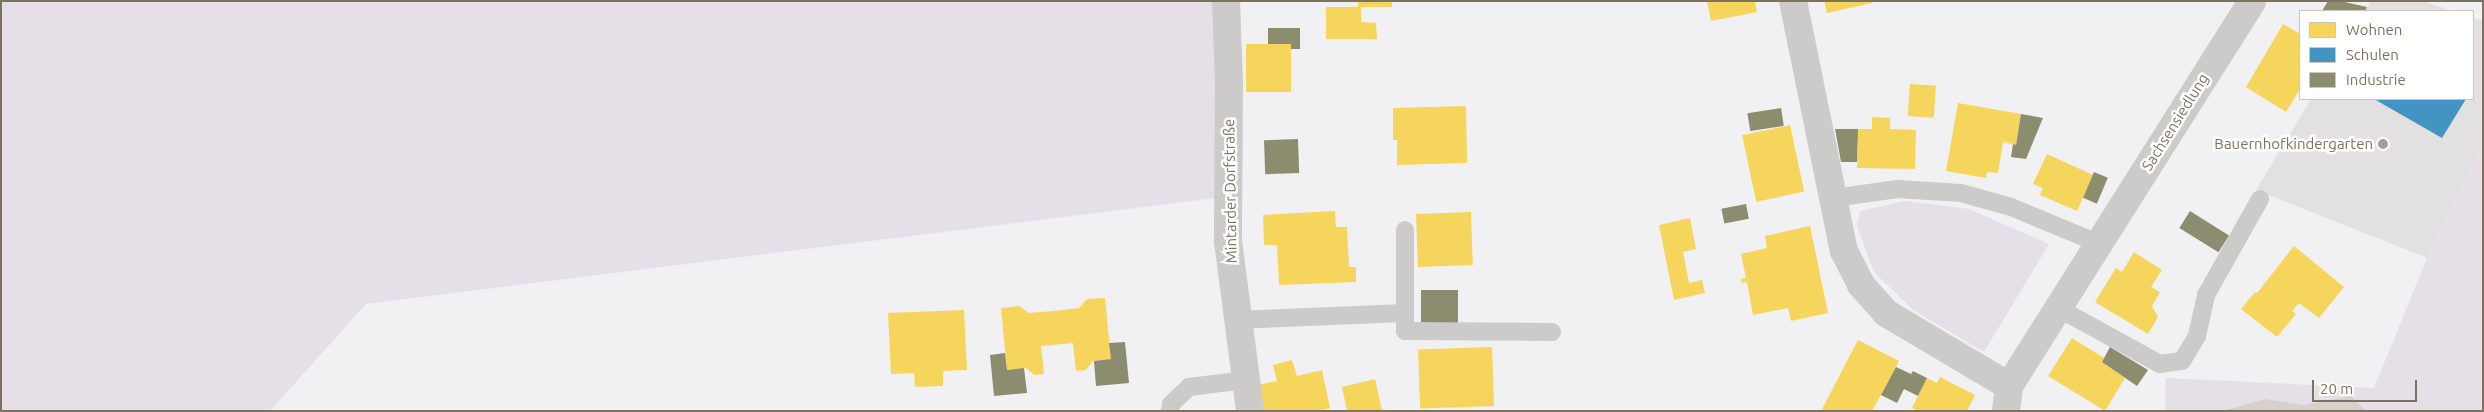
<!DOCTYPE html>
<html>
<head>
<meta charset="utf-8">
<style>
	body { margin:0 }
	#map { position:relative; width:2484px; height:412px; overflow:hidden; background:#f1f0f3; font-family:Ubuntu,sans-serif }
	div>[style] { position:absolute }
	.built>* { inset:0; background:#e3e0e2 }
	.green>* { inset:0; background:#e5e0e7 }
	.water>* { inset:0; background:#d7d1cc }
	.homes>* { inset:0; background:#f6d55c; transform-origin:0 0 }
	.schools>* { inset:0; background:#4393c3 }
	.industry>* { inset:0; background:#8c8c6e; transform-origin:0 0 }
	.lane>* { height:18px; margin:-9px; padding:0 9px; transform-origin:9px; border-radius:9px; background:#cccbca }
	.street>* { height:28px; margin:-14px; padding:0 14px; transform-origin:14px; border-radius:14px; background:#cccbca }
	.dots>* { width:14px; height:14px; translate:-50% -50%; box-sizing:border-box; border:2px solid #fff; border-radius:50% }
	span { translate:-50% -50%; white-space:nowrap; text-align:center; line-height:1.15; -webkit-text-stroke:5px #fff; paint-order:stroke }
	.street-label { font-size:15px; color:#7d725d }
	.poi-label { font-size:15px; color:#7d725d }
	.right { translate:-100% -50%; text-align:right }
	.frame { position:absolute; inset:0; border:2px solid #7d725d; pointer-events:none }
	.legend { position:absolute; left:2299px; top:10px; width:175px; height:90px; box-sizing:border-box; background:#fff; border:1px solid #cbc7be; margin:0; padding:6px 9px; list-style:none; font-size:15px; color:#7d725d }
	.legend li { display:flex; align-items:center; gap:10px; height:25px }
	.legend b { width:25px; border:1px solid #cbc7be }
	.scale { position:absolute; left:2312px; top:380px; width:105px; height:22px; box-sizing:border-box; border:2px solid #7d725d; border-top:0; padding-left:6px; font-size:15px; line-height:18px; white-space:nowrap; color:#7d725d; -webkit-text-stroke:4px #fff; paint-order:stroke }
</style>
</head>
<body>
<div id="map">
	<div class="built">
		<div style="clip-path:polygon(2371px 1px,2422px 1px,2453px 11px,2365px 11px)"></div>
		<div style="clip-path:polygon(2473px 18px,2483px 21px,2483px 280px,2256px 190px,2311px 99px,2473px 99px)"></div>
	</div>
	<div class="green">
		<div style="clip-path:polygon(1px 1px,1217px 1px,1216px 198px,366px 304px,270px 411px,1px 411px)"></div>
		<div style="clip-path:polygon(2483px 143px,2483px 411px,2165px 411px,2166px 378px,2374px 388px,2427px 258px)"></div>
		<div style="clip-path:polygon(1905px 201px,1969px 209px,2049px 244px,1984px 352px,1913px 310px,1874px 272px,1857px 226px,1860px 211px)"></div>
	</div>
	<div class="water">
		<div style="clip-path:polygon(2351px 396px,2366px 411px,2223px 411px,2265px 399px,2304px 405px)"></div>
	</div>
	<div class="homes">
		<div style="clip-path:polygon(1358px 1px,1392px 1px,1392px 7px,1361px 7px,1361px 22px,1376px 23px,1377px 39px,1326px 39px,1326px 7px,1358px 7px)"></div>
		<div style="clip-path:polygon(1707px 1px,1755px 1px,1757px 12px,1711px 21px)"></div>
		<div style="clip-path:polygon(1824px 1px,1871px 1px,1872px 3px,1827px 13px)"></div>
		<div style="clip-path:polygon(2283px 24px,2300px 34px,2300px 89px,2286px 112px,2246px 87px)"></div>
		<div style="left:1246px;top:44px;width:45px;height:48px"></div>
		<div style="left:1910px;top:84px;width:26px;height:32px;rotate:4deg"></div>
		<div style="clip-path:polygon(1958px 103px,2021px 114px,2016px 145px,2003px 142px,1998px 173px,1987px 172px,1986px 178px,1946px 171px)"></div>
		<div style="clip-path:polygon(1466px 106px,1467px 163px,1397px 165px,1397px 140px,1393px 140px,1393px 108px)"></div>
		<div style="clip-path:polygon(1872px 117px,1890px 118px,1890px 129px,1916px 130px,1915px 169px,1857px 168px,1858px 129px,1872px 129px)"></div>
		<div style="left:1790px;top:125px;width:68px;height:49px;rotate:78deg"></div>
		<div style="clip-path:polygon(2047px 154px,2093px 175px,2077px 211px,2040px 195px,2043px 188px,2033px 184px)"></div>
		<div style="clip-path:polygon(1335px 211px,1336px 227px,1347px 227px,1349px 267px,1356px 267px,1356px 282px,1279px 285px,1277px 245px,1264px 245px,1263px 215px)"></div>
		<div style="left:1471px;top:212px;width:53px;height:55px;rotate:88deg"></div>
		<div style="clip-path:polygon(1690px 218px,1696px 249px,1683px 252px,1689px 283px,1702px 280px,1705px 293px,1674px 300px,1659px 225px)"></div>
		<div style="clip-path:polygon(1810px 226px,1828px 313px,1791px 321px,1788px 308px,1753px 315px,1747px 282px,1742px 283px,1741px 279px,1746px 278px,1741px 254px,1767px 248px,1765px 236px)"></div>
		<div style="clip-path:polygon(2294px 246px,2344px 287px,2319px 318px,2299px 303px,2292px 311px,2296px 314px,2277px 337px,2241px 309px,2255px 292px,2257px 293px)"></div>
		<div style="clip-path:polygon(2134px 252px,2162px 270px,2151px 287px,2160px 292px,2152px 306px,2158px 317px,2148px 334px,2095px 302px,2116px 268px,2122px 272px)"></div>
		<div style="clip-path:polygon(1105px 298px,1111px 359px,1093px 361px,1086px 370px,1076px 371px,1073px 343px,1041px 346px,1044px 374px,1034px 375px,1026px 368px,1007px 370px,1001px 308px,1020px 306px,1028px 313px,1054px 311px,1079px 308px,1087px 299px)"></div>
		<div style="clip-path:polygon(964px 310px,967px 370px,943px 371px,943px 386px,915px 387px,914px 373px,891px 374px,888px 313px)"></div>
		<div style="clip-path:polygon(2072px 338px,2104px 358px,2102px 362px,2125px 378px,2105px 411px,2048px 376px)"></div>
		<div style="clip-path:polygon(1858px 340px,1899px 361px,1896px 367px,1872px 411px,1821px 411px)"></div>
		<div style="left:1492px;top:347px;width:59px;height:74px;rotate:88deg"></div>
		<div style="clip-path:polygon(1292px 360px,1297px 376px,1322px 370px,1330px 408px,1318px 411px,1264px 411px,1258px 385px,1277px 381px,1273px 365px)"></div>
		<div style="clip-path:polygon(1940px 377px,1975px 395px,1967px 411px,1919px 411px,1912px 408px,1927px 378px,1937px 383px)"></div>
		<div style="clip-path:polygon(1375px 379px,1382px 411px,1347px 411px,1342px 387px)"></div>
	</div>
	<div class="schools">
		<div style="clip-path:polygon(2374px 99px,2466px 99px,2442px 138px)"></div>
	</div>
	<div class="industry">
		<div style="clip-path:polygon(2328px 1px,2340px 1px,2367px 7px,2365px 11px,2322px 11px)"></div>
		<div style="clip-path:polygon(1268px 28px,1300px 28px,1300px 49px,1291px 49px,1291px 44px,1268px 44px)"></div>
		<div style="left:1781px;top:108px;width:18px;height:34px;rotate:81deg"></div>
		<div style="clip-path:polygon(2021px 114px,2043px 118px,2026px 159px,2011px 157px,2013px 144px,2016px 145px)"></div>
		<div style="clip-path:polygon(1835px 129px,1858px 129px,1857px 162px,1841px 162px)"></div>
		<div style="left:1298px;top:139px;width:34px;height:34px;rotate:88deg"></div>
		<div style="left:2094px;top:172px;width:15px;height:28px;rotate:23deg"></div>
		<div style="left:1746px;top:204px;width:15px;height:25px;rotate:79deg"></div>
		<div style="left:2190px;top:211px;width:46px;height:20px;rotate:32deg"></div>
		<div style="left:1421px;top:290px;width:37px;height:38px"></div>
		<div style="clip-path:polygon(1125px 342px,1129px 383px,1096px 386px,1094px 361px,1111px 359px,1109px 343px)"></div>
		<div style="clip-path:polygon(2110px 347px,2148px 370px,2137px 386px,2102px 362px)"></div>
		<div style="clip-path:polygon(1005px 353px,1007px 370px,1024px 368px,1027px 393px,994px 396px,990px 355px)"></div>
		<div style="clip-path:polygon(1896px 367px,1911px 374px,1913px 371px,1927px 378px,1918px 396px,1904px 389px,1897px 403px,1881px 395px)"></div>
	</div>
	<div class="lane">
		<div style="left:1834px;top:198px;width:64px;rotate:-8.1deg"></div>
		<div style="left:1897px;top:189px;width:64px;rotate:3.6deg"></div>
		<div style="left:1961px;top:193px;width:52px;rotate:15.6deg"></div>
		<div style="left:2011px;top:207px;width:94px;rotate:22.5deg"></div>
		<div style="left:2058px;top:308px;width:116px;rotate:28.8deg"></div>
		<div style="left:2160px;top:364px;width:22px;rotate:-8deg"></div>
		<div style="left:2182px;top:361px;width:29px;rotate:-59deg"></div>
		<div style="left:2197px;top:336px;width:42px;rotate:-77.6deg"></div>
		<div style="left:2206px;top:295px;width:110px;rotate:-60.6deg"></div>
		<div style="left:1405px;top:313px;width:83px;rotate:-90deg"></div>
		<div style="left:1237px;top:320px;width:168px;rotate:-2.4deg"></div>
		<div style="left:1405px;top:313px;width:18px;rotate:90deg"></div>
		<div style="left:1405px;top:331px;width:147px;rotate:0.4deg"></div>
		<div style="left:1170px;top:411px;width:7px;rotate:-82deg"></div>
		<div style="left:1171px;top:404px;width:25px;rotate:-43deg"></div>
		<div style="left:1189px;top:387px;width:56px;rotate:-7.1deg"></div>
	</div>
	<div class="street">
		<div style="left:1226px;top:1px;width:81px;rotate:87.9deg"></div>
		<div style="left:1229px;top:82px;width:159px;rotate:90.4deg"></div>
		<div style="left:1228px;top:241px;width:171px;rotate:82.6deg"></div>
		<div style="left:1793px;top:1px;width:255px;rotate:78.5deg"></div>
		<div style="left:1844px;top:251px;width:38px;rotate:63deg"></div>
		<div style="left:1861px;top:285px;width:38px;rotate:48deg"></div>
		<div style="left:1886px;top:313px;width:143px;rotate:30.7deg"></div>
		<div style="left:2006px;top:411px;width:25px;rotate:-83deg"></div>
		<div style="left:2009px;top:386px;width:455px;rotate:-57.7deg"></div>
	</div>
	<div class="dots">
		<div style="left:2383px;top:144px;background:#a69e92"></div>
	</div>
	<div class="street-label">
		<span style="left:2175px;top:122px;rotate:-58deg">Sachsensiedlung</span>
		<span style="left:1230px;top:191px;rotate:-91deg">Mintarder Dorfstraße</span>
	</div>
	<div class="poi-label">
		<span class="right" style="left:2373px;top:144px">Bauernhofkindergarten</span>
	</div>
	<div class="frame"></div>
	<ul class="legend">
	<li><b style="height:14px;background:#f6d55c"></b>Wohnen</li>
	<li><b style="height:14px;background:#4393c3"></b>Schulen</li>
	<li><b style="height:14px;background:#8c8c6e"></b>Industrie</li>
	</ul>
	<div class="scale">20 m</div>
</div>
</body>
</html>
